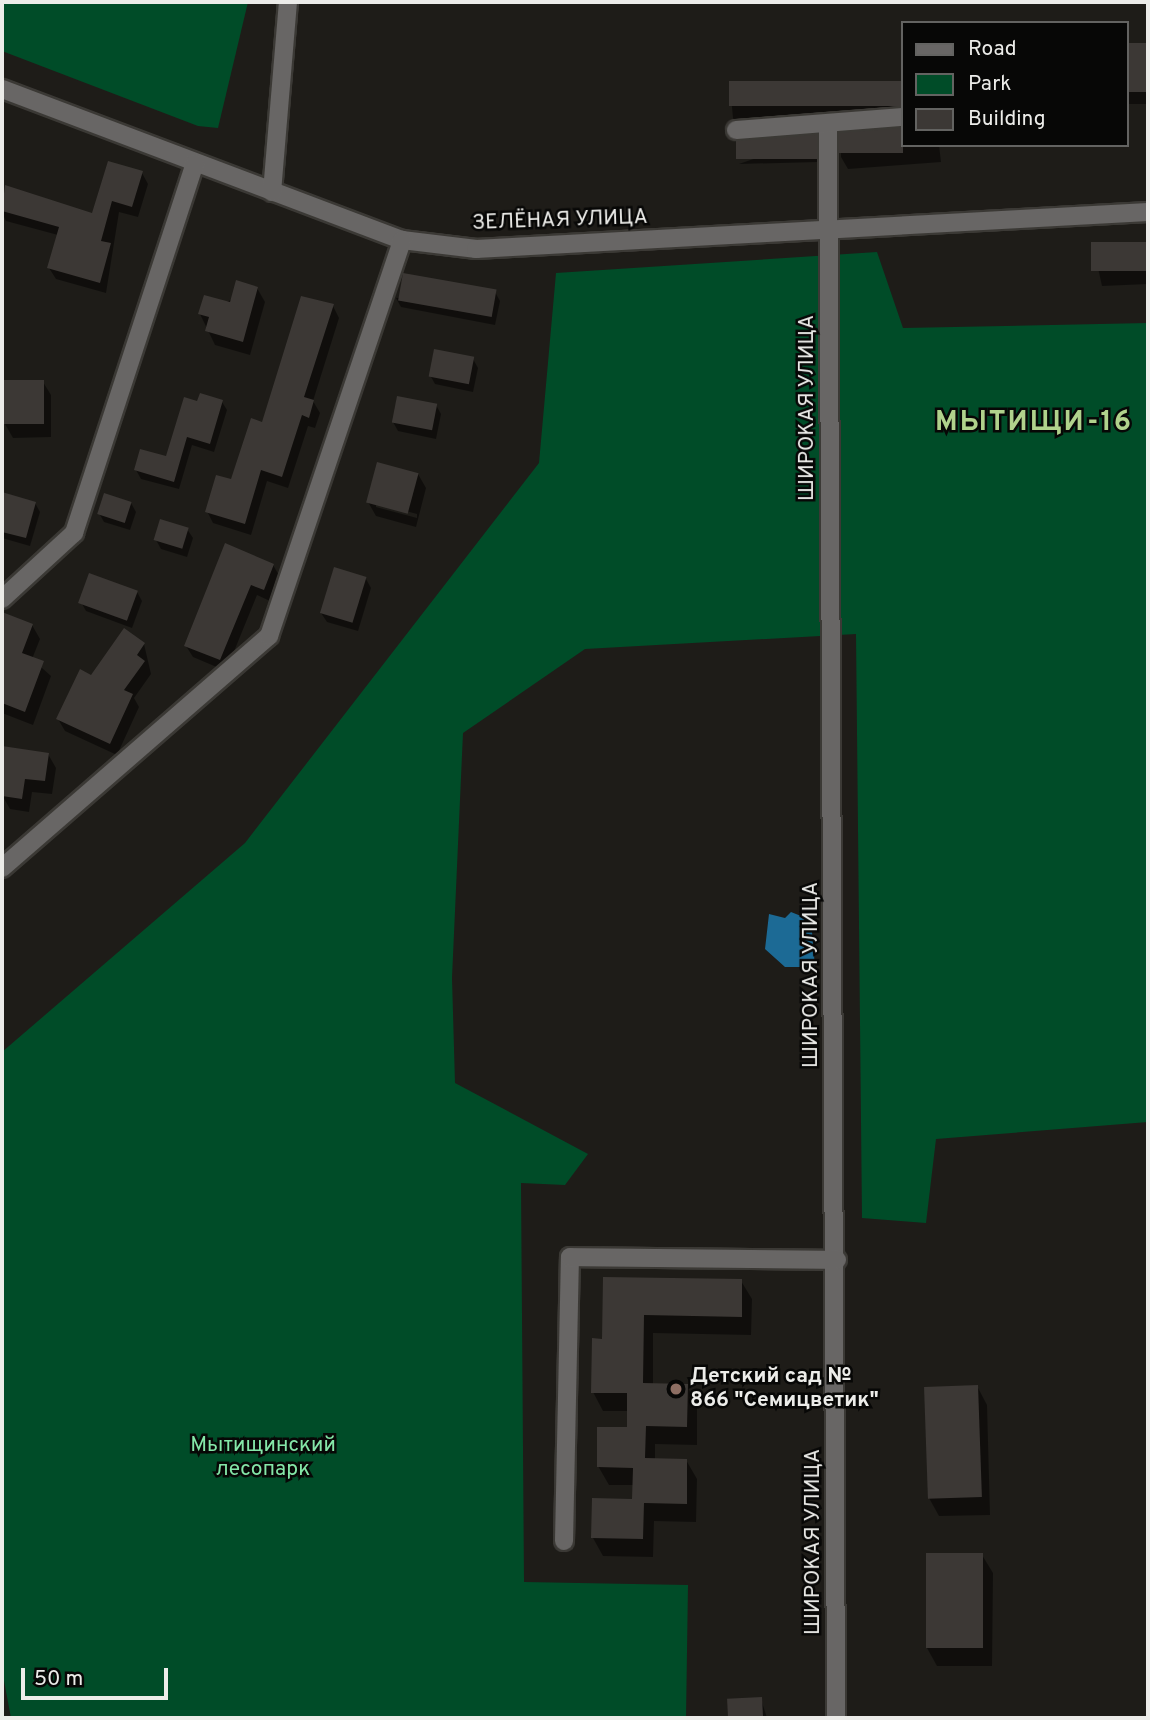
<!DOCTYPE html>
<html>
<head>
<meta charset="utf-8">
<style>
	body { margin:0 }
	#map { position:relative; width:1150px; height:1720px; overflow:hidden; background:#1e1c18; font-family:Overpass,sans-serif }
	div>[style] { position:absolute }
	.green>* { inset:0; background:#004c28 }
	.water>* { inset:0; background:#1c6a95 }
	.shadow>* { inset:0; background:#0007; transform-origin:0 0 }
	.building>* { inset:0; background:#3c3835; transform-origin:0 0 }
	.roads { filter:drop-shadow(2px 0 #3b3935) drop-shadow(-2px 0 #3b3935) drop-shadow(0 2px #3b3935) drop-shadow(0 -2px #3b3935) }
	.minor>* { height:18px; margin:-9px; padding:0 9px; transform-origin:9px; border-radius:9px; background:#686665 }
	.dots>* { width:19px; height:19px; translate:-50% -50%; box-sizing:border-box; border:4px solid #070706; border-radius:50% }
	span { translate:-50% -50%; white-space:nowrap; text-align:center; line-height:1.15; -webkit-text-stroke:5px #070706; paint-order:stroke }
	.street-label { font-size:21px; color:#ecece9 }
	.poi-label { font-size:21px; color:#ecece9; font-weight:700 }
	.left { translate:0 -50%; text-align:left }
	.park-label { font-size:21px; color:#84e7a8 }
	.district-label { font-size:28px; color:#b0d28c; font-weight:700; letter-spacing:2px }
	.frame { position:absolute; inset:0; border:4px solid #ecece9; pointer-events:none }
	.legend { position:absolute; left:901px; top:21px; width:228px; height:126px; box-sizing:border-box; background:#070706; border:2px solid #636361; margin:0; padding:9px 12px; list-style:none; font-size:21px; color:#ecece9 }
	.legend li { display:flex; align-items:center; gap:14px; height:35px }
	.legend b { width:35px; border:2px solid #636361 }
	.scale { position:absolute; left:21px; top:1668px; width:147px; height:32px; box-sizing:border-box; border:4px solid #ecece9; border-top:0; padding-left:9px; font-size:21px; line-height:24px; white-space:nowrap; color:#ecece9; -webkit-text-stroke:5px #070706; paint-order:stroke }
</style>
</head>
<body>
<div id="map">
	<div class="green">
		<div style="clip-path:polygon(2px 2px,248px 2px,218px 128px,198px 126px,2px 51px)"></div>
		<div style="clip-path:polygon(877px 252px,903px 328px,1148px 323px,1148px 1122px,936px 1139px,926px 1223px,862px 1218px,856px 634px,585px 649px,463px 733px,452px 978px,455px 1083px,588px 1154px,565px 1185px,521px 1183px,524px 1582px,688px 1585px,686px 1718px,11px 1718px,2px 1670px,2px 1052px,245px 843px,539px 463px,556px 273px)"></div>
	</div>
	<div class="water">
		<div style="clip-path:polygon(791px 912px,811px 920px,815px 967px,785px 967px,765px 949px,769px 914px,785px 918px)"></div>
	</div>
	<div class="shadow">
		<div style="left:1148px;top:45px;width:59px;height:21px;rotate:90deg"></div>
		<div style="clip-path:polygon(903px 82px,903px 118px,740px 131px,733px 118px,731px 96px)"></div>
		<div style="clip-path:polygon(903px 130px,903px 145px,939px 145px,941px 162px,848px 169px,841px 157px,841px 135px)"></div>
		<div style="clip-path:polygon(816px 137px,818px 162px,739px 164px)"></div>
		<div style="clip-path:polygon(142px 173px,148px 184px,138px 217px,119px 212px,106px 293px,56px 279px,49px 268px,58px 235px,6px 221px,2px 213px,6px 187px,93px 215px)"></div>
		<div style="clip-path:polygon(1148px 243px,1148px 284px,1102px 286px,1093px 245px)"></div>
		<div style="clip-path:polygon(257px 288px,265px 302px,250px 355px,215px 345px,200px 314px)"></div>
		<div style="clip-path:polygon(495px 292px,500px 301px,495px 325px,401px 307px,396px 298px)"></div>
		<div style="clip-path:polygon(333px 306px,339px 318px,313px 401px,320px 413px,315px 428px,308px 426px,288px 488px,267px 481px,251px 535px,213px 523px,207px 511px,232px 481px)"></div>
		<div style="clip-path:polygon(473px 359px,478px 368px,473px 392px,435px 384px,430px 375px)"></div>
		<div style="clip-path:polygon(43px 382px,51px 395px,51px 437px,13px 438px,5px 424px)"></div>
		<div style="clip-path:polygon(222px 402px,227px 410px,214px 452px,192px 445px,179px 489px,141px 479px,136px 470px,167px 458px,199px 403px)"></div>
		<div style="clip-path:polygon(436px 405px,441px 414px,436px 439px,398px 431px,393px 422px)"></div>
		<div style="clip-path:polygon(evenodd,418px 474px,426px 488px,416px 527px,376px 516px,368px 502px,418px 474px,376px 503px,417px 514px,417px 518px,376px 507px,376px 503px)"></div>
		<div style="clip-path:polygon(2px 494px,35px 503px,40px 512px,30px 546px,2px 538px)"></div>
		<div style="clip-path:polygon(131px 503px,136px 512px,130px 530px,104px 522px,99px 513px)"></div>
		<div style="clip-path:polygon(187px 529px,193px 538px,187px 557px,161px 549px,156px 540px)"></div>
		<div style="clip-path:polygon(226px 545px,273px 565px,280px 577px,270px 601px,257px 595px,226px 671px,193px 657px,186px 646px)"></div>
		<div style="clip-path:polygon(366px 579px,371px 588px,358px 631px,327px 622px,321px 613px)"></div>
		<div style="clip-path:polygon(137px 592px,142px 601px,132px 628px,86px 611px,81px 602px)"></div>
		<div style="clip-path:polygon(2px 613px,32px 625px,40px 639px,32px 659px,51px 676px,33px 725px,2px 713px)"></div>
		<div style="clip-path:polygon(144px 644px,151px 674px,134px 698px,139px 707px,117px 755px,65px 731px,58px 719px,92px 677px)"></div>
		<div style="clip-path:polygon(2px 748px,48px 754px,56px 768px,52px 794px,32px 792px,29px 812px,10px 809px,2px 795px)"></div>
		<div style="clip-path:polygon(605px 1279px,741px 1281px,752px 1299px,751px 1335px,653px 1333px,653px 1385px,687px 1386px,697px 1404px,697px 1445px,655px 1444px,655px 1460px,686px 1460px,697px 1479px,696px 1522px,654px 1521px,653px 1557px,603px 1556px,593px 1538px,634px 1501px,634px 1485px,609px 1485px,598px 1466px,628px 1429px,629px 1411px,603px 1411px,593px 1392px,604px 1340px)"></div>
		<div style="clip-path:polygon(977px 1386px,987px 1405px,990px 1515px,939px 1516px,929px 1498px)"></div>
		<div style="clip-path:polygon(982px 1555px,993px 1573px,992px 1666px,937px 1666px,927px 1648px)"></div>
		<div style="clip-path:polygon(761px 1699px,767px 1718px,730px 1718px,729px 1700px)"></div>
	</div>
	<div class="building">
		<div style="left:1148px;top:43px;width:49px;height:21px;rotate:90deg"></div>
		<div style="left:903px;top:81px;width:25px;height:174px;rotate:90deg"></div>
		<div style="left:903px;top:128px;width:25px;height:64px;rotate:90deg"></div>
		<div style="left:817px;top:135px;width:24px;height:81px;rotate:90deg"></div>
		<div style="clip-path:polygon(108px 161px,143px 171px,132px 207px,112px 201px,101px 241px,111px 243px,100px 283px,47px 268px,59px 227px,2px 211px,5px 185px,92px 213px)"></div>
		<div style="left:1148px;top:242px;width:29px;height:57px;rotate:90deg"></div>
		<div style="left:403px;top:273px;width:95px;height:28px;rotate:10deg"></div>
		<div style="clip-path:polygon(236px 280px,258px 287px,243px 342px,205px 331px,209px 317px,198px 314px,204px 295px,230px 302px)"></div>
		<div style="clip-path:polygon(301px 296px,334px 304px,304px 397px,314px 400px,309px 418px,302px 415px,282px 477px,261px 470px,245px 524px,205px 512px,216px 475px,231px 479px,251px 418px,262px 422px)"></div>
		<div style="left:434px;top:349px;width:41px;height:28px;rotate:11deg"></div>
		<div style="left:3px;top:380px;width:41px;height:44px"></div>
		<div style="clip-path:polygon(200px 393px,223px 400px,210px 444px,187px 437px,174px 482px,134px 470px,140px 449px,166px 456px,184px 397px,197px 401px)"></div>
		<div style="left:397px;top:396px;width:41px;height:27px;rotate:11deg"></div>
		<div style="left:377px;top:462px;width:43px;height:42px;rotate:15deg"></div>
		<div style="clip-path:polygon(2px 492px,36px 502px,26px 538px,2px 532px)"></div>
		<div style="left:104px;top:493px;width:29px;height:22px;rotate:18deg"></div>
		<div style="left:160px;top:519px;width:30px;height:22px;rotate:17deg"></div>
		<div style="clip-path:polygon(225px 543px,274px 564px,264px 590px,251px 585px,220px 660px,184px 646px)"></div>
		<div style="left:334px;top:567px;width:34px;height:48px;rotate:17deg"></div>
		<div style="left:89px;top:573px;width:52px;height:32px;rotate:20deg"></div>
		<div style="clip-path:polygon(2px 612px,33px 624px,22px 653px,44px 661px,25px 712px,2px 703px)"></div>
		<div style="clip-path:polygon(124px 628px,145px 643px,137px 655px,145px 661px,124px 690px,133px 694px,110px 744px,56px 719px,80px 669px,91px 675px)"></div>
		<div style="clip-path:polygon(2px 746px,49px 753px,45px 781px,25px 779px,22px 799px,2px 796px)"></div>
		<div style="clip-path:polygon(603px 1277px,742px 1279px,742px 1317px,644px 1315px,643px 1383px,688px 1384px,687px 1427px,646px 1426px,645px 1458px,687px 1459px,687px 1504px,644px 1503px,643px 1539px,591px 1538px,592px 1498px,632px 1499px,633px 1468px,597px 1467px,597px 1427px,627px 1427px,627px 1393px,591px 1393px,592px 1338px,602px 1339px)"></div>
		<div style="left:978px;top:1385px;width:112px;height:54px;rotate:88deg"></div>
		<div style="left:926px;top:1553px;width:57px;height:95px"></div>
		<div style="left:762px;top:1697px;width:21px;height:35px;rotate:87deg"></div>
	</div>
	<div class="roads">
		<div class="minor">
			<div style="left:2px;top:89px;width:428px;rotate:20.7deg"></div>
			<div style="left:402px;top:240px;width:75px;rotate:6.9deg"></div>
			<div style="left:476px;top:249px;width:673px;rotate:-3.15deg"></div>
			<div style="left:828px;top:123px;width:1595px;rotate:89.71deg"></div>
			<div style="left:736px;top:130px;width:168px;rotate:-4.5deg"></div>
			<div style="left:272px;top:192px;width:191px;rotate:-85.2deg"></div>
			<div style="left:2px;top:599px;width:98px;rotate:-42.5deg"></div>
			<div style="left:74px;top:533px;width:389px;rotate:-71.9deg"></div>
			<div style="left:2px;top:868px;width:354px;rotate:-41deg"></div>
			<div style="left:269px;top:636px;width:418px;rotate:-71.4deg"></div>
			<div style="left:564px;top:1541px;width:284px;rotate:-88.8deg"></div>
			<div style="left:570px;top:1257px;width:267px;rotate:0.6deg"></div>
		</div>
	</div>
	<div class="dots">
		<div style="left:676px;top:1389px;background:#8d6e63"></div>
	</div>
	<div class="street-label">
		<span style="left:560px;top:221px;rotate:-2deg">ЗЕЛЁНАЯ УЛИЦА</span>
		<span style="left:808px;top:408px;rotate:-90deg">ШИРОКАЯ УЛИЦА</span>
		<span style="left:812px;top:975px;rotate:-90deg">ШИРОКАЯ УЛИЦА</span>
		<span style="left:814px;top:1542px;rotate:-90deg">ШИРОКАЯ УЛИЦА</span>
	</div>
	<div class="poi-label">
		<span class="left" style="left:690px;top:1389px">Детский сад №<br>866 "Семицветик"</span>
	</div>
	<div class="park-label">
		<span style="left:263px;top:1458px">Мытищинский<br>лесопарк</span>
	</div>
	<div class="district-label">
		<span style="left:1034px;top:423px">МЫТИЩИ-16</span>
	</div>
	<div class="frame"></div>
	<ul class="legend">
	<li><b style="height:9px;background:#686665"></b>Road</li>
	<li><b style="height:19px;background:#004c28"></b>Park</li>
	<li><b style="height:19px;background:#3c3835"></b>Building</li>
	</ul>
	<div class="scale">50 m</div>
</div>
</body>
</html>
